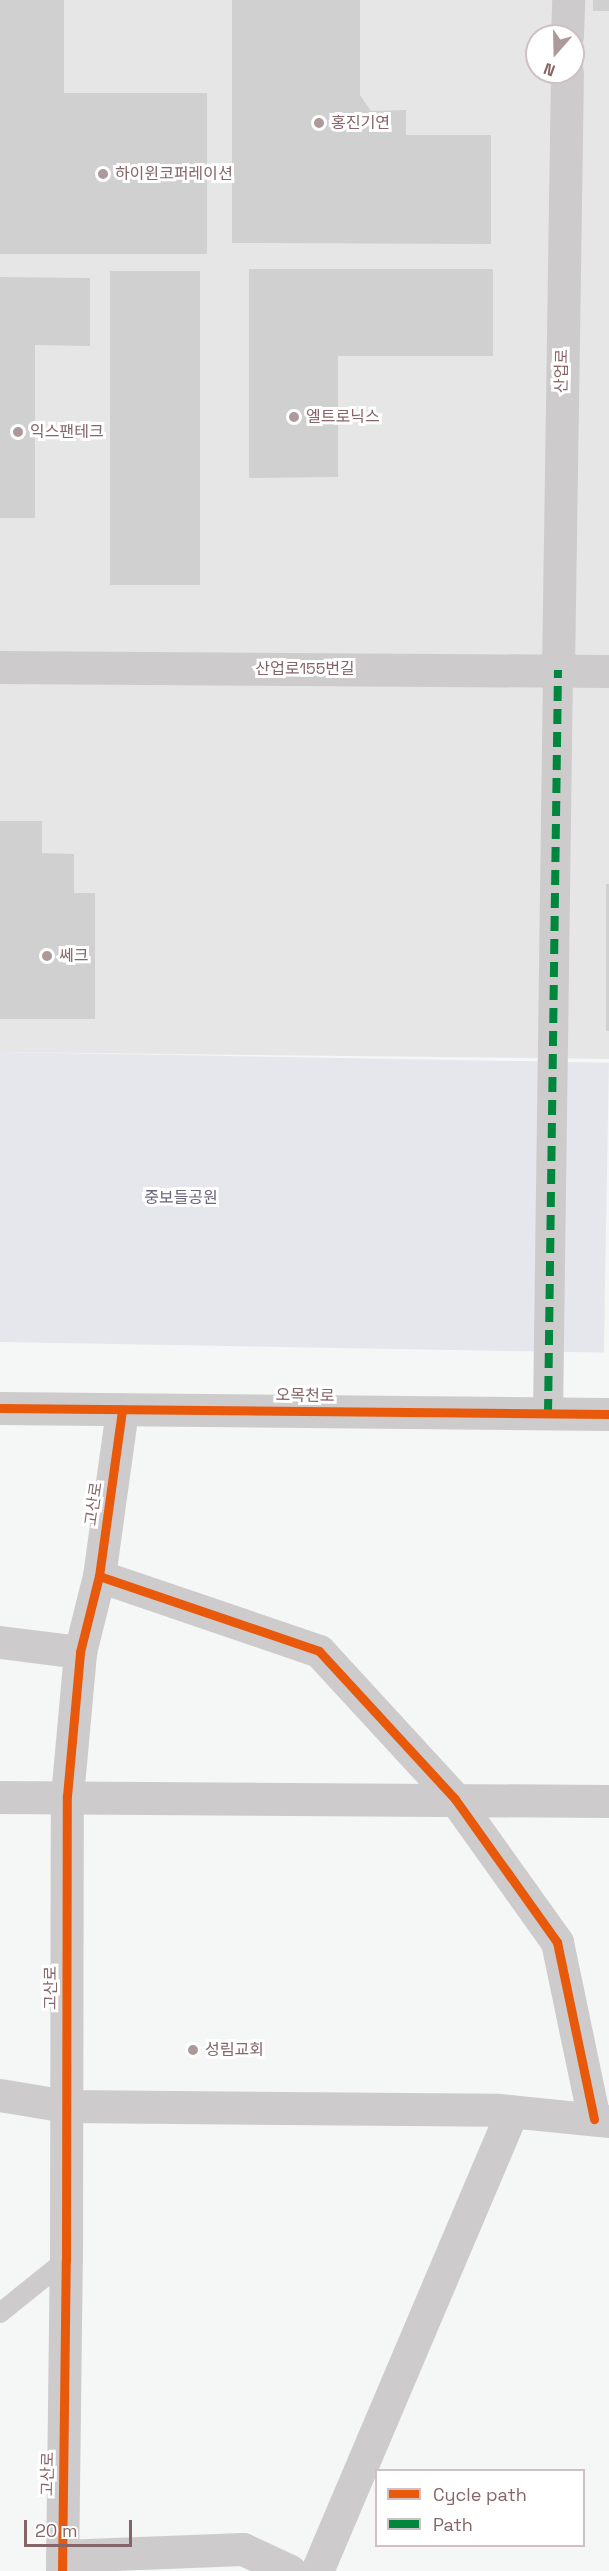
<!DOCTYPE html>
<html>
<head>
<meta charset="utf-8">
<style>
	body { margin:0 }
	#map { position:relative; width:609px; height:2571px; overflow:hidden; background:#f5f6f6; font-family:"Space Grotesk","Noto Sans KR",sans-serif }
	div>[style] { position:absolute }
	.built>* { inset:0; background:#e7e6e6 }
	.green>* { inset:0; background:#e6e7ec; transform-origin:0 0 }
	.building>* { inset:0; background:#d1d0d0; transform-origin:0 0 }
	.service>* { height:20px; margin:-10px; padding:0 10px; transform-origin:10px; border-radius:10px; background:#cdcbcb }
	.pedestrian>* { height:30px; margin:-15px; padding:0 15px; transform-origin:15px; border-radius:15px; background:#cdcbcb }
	.minor>* { height:33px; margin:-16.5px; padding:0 16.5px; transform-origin:16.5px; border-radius:16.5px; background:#cdcbcb }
	.tertiary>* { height:33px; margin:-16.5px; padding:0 16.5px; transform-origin:16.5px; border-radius:16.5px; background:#cdcbcb }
	.quiet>* { height:8px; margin-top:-4px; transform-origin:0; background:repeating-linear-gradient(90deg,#00873e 0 15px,transparent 0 23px) }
	.cycleway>* { height:9px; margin:-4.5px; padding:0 4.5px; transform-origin:4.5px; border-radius:4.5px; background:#e8590c }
	.dots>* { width:16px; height:16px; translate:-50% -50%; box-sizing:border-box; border:3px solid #fff; border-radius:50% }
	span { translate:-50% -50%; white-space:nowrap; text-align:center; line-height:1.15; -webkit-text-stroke:6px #fff; paint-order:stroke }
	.poi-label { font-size:16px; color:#866568 }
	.left { translate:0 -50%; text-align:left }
	.street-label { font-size:16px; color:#866568 }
	.park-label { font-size:16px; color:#6a647d }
	.legend { position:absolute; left:375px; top:2469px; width:210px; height:78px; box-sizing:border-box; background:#fff; border:2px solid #cfc1c3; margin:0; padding:8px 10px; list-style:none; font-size:18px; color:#866568 }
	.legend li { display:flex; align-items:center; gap:12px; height:30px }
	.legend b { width:30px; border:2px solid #cfc1c3 }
	.north { position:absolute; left:525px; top:24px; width:60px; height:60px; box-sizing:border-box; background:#fff; border:2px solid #cfc1c3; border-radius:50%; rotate:200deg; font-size:16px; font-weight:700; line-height:24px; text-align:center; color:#866568 }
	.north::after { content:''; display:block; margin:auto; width:21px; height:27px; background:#ad989a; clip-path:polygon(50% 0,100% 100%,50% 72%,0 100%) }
	.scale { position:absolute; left:24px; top:2520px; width:108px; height:27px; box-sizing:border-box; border:3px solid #866568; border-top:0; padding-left:8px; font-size:18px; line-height:21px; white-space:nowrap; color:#866568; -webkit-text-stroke:4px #fff; paint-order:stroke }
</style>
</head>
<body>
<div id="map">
	<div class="built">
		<div style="clip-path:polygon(evenodd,0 0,609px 0,609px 1059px,0 1052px,0 0,537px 36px,573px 36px,573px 72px,537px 72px,537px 36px)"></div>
	</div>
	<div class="green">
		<div style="left:0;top:1052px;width:609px;height:290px;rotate:1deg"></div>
	</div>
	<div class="building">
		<div style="clip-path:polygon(0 0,64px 0,64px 93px,207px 93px,207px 254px,0 254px)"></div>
		<div style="clip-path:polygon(232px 0,360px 0,360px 95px,371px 111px,406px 110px,406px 135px,491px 135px,491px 244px,232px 243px)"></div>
		<div style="left:593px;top:0;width:16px;height:11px"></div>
		<div style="clip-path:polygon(249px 269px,493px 269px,493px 356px,338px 356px,338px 477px,249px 478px)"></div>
		<div style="left:110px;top:271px;width:90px;height:314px"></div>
		<div style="clip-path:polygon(0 277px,90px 278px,90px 346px,35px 345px,35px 518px,0 518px)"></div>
		<div style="clip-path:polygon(0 821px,42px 821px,42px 853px,74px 854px,74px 893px,95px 893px,95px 1019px,0 1019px)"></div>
		<div style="left:606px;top:884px;width:3px;height:147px"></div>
	</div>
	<div class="service">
		<div style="left:0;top:2313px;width:85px;rotate:-38.8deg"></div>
	</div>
	<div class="pedestrian">
		<div style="left:548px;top:1414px;width:744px;rotate:-89.23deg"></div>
	</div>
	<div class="minor">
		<div style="left:567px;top:36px;width:36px;rotate:-88deg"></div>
		<div style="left:0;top:667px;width:609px;rotate:0.38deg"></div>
		<div style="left:558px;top:670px;width:598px;rotate:-89.14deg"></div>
		<div style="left:99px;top:1576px;width:232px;rotate:18.8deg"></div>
		<div style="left:319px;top:1651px;width:201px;rotate:47.4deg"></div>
		<div style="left:455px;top:1799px;width:176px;rotate:54.5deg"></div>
		<div style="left:557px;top:1942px;width:181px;rotate:78.2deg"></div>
		<div style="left:0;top:1642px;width:81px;rotate:7.1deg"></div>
		<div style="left:0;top:1797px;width:609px;rotate:0.38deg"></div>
		<div style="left:0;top:2095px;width:67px;rotate:9.5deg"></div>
		<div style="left:66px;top:2106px;width:432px;rotate:0.5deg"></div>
		<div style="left:498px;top:2110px;width:112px;rotate:5.7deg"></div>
		<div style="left:62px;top:2556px;width:181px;rotate:-2.2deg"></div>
		<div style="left:243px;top:2549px;width:52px;rotate:25.1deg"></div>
		<div style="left:317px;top:2571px;width:499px;rotate:-67deg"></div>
	</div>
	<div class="tertiary">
		<div style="left:0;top:1408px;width:609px;rotate:0.56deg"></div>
		<div style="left:62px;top:2571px;width:311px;rotate:-89.3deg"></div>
		<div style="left:66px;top:2260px;width:464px;rotate:-89.9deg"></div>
		<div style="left:67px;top:1796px;width:145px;rotate:-84.8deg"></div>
		<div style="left:80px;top:1652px;width:78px;rotate:-76deg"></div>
		<div style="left:99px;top:1576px;width:168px;rotate:-82.1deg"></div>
	</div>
	<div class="quiet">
		<div style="left:548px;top:1414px;width:744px;rotate:-89.23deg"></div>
	</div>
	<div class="cycleway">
		<div style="left:0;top:1408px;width:609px;rotate:0.56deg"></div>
		<div style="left:99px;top:1576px;width:232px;rotate:18.8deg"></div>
		<div style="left:319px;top:1651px;width:201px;rotate:47.4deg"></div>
		<div style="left:455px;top:1799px;width:176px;rotate:54.5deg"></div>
		<div style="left:557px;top:1942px;width:181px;rotate:78.2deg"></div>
		<div style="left:62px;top:2571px;width:311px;rotate:-89.3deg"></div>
		<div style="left:66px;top:2260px;width:464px;rotate:-89.9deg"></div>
		<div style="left:67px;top:1796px;width:145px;rotate:-84.8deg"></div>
		<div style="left:80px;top:1652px;width:78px;rotate:-76deg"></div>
		<div style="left:99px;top:1576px;width:168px;rotate:-82.1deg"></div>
	</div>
	<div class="dots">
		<div style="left:319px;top:123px;background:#ad989a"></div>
		<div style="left:103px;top:174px;background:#ad989a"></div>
		<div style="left:294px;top:417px;background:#ad989a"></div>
		<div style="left:18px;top:432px;background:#ad989a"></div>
		<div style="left:47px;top:956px;background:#ad989a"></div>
		<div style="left:193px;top:2050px;background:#ad989a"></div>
	</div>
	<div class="poi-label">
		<span class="left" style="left:331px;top:123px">홍진기연</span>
		<span class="left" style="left:115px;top:174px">하이윈코퍼레이션</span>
		<span class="left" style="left:306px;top:417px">엘트로닉스</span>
		<span class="left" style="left:30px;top:432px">익스팬테크</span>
		<span class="left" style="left:59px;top:956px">쎄크</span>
		<span class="left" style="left:205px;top:2050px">성림교회</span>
	</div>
	<div class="street-label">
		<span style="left:562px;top:371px;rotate:-89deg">산업로</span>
		<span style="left:305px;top:669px">산업로155번길</span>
		<span style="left:305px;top:1396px;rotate:1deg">오목천로</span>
		<span style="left:94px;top:1504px;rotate:-82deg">고산로</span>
		<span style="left:51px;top:1988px;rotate:-90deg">고산로</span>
		<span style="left:48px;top:2474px;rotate:-89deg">고산로</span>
	</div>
	<div class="park-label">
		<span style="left:181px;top:1198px">중보들공원</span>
	</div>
	<ul class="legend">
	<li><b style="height:8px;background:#e8590c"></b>Cycle path</li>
	<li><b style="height:8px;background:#00873e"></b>Path</li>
	</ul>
	<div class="north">N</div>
	<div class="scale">20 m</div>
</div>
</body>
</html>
